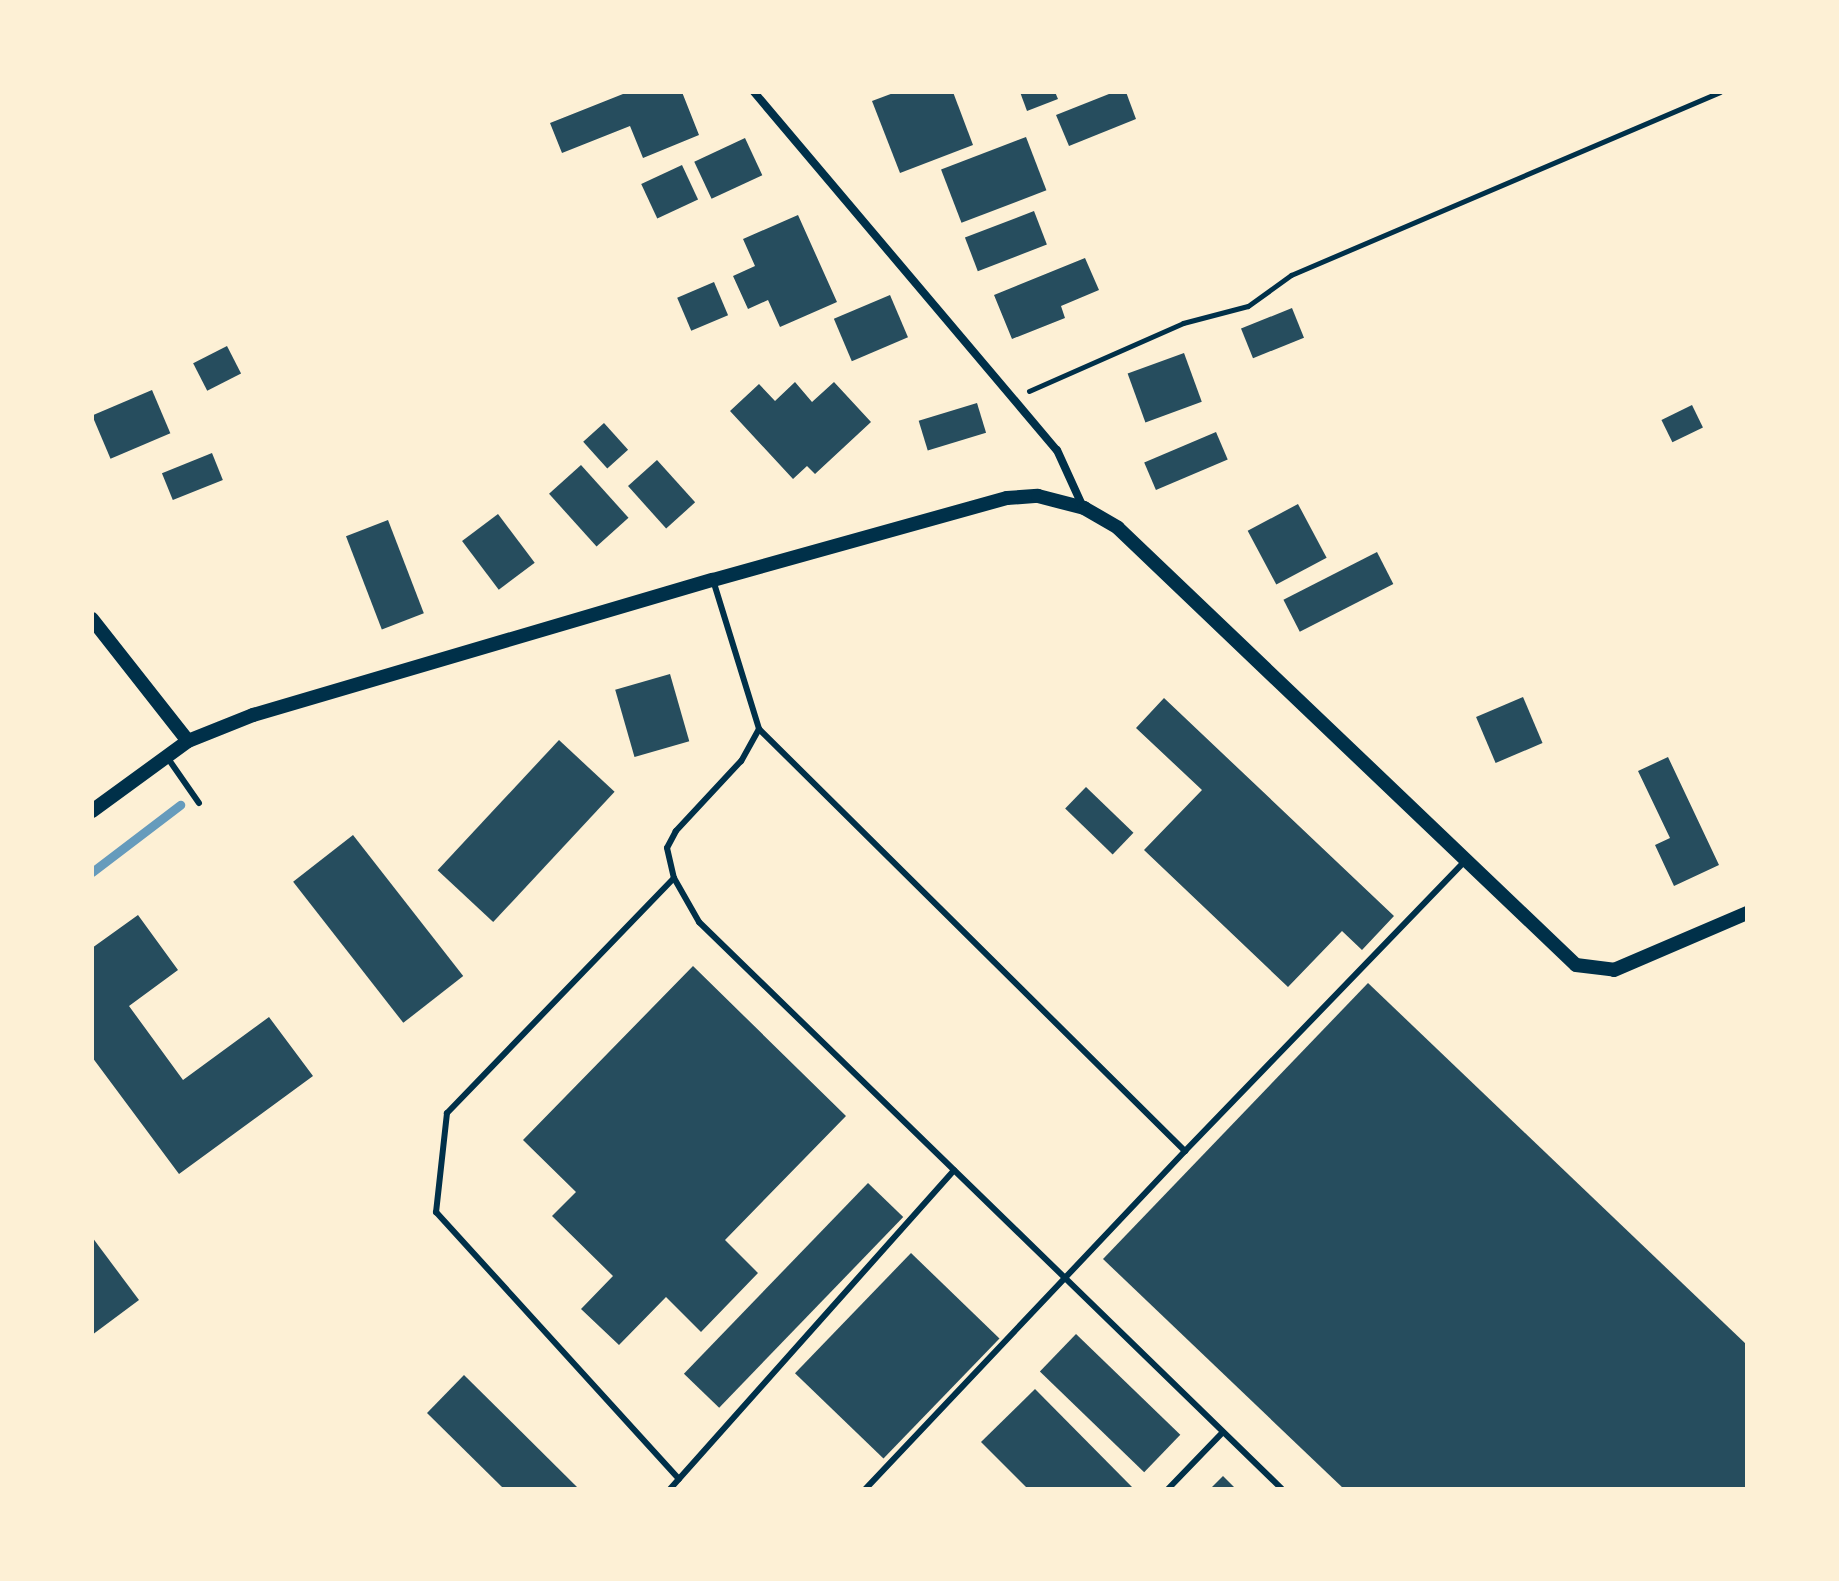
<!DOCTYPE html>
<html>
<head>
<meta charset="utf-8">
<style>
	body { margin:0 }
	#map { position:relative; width:1839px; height:1581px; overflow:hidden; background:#fdf0d5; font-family:"Times New Roman",serif }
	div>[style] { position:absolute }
	.stream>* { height:9px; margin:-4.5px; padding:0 4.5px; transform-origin:4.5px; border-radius:4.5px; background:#669bbc }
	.building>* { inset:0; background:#264d5e; transform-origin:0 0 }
	.path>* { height:5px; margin:-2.5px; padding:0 2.5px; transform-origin:2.5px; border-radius:2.5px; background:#003049 }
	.service>* { height:6px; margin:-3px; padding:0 3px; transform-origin:3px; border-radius:3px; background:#003049 }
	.minor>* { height:8px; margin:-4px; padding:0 4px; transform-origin:4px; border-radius:4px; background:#003049 }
	.tertiary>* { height:14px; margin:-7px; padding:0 7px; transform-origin:7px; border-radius:7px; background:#003049 }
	span { translate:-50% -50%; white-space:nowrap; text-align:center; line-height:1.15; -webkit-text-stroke:6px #fdf0d5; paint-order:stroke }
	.frame { position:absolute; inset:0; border:94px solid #fdf0d5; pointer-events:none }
</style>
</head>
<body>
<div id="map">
	<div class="stream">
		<div style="left:92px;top:872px;width:111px;rotate:-37.3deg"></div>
	</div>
	<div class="building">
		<div style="clip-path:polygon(628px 92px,682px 92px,699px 135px,643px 158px,630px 126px,562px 153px,550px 123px)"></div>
		<div style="clip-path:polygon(896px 92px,953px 92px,973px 145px,900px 173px,872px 101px)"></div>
		<div style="clip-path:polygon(1020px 92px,1055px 92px,1058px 99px,1027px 111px)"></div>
		<div style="clip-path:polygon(1114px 92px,1126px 92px,1136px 119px,1069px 146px,1056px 115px)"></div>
		<div style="left:1026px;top:137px;width:57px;height:91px;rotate:69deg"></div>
		<div style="left:745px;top:138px;width:41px;height:56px;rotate:65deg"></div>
		<div style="left:682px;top:165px;width:38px;height:45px;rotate:65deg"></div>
		<div style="left:1034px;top:211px;width:36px;height:74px;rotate:69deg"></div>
		<div style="clip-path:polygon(798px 215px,837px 302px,780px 327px,768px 300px,748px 309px,733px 276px,755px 266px,743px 239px)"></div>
		<div style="clip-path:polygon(1085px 258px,1099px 290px,1061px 306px,1065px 318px,1012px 339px,994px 295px)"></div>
		<div style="left:714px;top:282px;width:36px;height:40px;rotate:67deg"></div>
		<div style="left:890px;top:295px;width:46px;height:61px;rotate:67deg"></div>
		<div style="left:1292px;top:308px;width:32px;height:55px;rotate:68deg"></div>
		<div style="left:227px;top:346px;width:31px;height:38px;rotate:63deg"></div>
		<div style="left:1184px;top:353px;width:52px;height:60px;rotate:70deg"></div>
		<div style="clip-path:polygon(795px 382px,812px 402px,834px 382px,871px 422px,815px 474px,807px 466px,793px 479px,730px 411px,759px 384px,775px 401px)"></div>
		<div style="left:152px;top:390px;width:47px;height:65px;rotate:67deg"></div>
		<div style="left:977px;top:403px;width:31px;height:61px;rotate:73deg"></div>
		<div style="left:1692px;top:405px;width:25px;height:34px;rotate:64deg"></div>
		<div style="left:604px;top:423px;width:36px;height:28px;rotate:48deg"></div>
		<div style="left:1216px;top:432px;width:30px;height:78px;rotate:67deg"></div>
		<div style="left:212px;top:453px;width:29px;height:54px;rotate:68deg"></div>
		<div style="left:657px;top:460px;width:57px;height:39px;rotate:48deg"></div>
		<div style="left:581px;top:465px;width:71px;height:43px;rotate:48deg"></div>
		<div style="left:1298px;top:504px;width:61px;height:57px;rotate:62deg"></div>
		<div style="left:498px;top:514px;width:61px;height:45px;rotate:53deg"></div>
		<div style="left:388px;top:520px;width:100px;height:45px;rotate:69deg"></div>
		<div style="left:1377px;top:552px;width:36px;height:105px;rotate:63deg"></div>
		<div style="left:670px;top:674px;width:70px;height:57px;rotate:74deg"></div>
		<div style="left:1523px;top:697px;width:50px;height:51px;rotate:67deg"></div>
		<div style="clip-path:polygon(1164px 698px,1394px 916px,1362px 950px,1342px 931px,1288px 987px,1144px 850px,1202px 790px,1136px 728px)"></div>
		<div style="left:559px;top:740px;width:76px;height:178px;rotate:43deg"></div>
		<div style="clip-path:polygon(1668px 757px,1719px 865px,1674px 886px,1655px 845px,1670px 838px,1638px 771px)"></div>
		<div style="left:1086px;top:787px;width:66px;height:30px;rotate:44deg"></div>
		<div style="left:353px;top:835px;width:179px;height:76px;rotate:52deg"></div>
		<div style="clip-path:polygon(138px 915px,178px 970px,129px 1006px,183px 1080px,269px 1017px,313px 1076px,179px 1174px,92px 1057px,92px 948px)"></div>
		<div style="clip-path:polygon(693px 966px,846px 1116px,725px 1240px,758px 1273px,701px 1332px,666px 1297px,619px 1345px,581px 1309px,613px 1276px,552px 1216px,576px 1192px,523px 1140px)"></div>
		<div style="clip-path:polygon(1368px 983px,1747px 1345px,1747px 1489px,1344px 1489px,1103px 1259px)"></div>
		<div style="left:868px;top:1183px;width:49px;height:265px;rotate:44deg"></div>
		<div style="clip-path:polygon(92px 1237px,139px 1300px,92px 1335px)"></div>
		<div style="left:911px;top:1253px;width:123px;height:167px;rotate:44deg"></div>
		<div style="left:1076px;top:1334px;width:145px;height:52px;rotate:44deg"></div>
		<div style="clip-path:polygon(464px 1375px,579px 1489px,504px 1489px,427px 1413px)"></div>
		<div style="clip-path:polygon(1035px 1389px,1134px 1489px,1028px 1489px,981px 1442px)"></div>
		<div style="clip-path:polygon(1223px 1476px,1236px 1489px,1210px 1489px)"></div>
	</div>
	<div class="path">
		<div style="left:1029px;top:391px;width:168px;rotate:-23.8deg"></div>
		<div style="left:1183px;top:323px;width:67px;rotate:-14.7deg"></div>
		<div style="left:1248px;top:306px;width:53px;rotate:-35.8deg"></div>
		<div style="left:1291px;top:275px;width:466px;rotate:-23.1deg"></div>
	</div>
	<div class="service">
		<div style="left:713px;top:580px;width:156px;rotate:72.8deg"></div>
		<div style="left:759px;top:729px;width:37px;rotate:119deg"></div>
		<div style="left:741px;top:761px;width:96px;rotate:132.9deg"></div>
		<div style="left:676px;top:831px;width:19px;rotate:118deg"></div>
		<div style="left:667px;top:848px;width:31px;rotate:77deg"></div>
		<div style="left:674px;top:878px;width:51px;rotate:60.4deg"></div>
		<div style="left:699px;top:922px;width:813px;rotate:44.2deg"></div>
		<div style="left:759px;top:729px;width:600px;rotate:44.73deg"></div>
		<div style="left:1185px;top:1151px;width:465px;rotate:133.4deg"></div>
		<div style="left:167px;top:757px;width:56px;rotate:55.2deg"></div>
		<div style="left:674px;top:878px;width:327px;rotate:134deg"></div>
		<div style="left:447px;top:1113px;width:100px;rotate:96.3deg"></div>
		<div style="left:436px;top:1212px;width:361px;rotate:47.7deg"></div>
		<div style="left:1185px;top:1151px;width:405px;rotate:-46deg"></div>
		<div style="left:670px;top:1489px;width:427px;rotate:-48.3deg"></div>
		<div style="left:1168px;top:1489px;width:79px;rotate:-46deg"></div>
	</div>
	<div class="minor">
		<div style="left:754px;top:92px;width:469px;rotate:49.8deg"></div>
		<div style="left:1057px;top:450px;width:63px;rotate:65.5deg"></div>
	</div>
	<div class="tertiary">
		<div style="left:92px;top:619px;width:155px;rotate:51.8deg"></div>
		<div style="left:92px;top:811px;width:119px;rotate:-36.1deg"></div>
		<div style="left:188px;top:741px;width:70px;rotate:-21.8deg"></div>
		<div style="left:253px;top:715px;width:479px;rotate:-16.4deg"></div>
		<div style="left:713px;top:580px;width:305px;rotate:-15.6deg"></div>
		<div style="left:1007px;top:498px;width:31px;rotate:-4deg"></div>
		<div style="left:1038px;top:496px;width:48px;rotate:14.6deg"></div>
		<div style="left:1084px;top:508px;width:39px;rotate:30deg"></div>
		<div style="left:1118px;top:528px;width:633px;rotate:43.66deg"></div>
		<div style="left:1576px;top:965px;width:38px;rotate:7deg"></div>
		<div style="left:1614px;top:970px;width:145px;rotate:-23.2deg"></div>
	</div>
	<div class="frame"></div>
</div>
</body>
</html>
